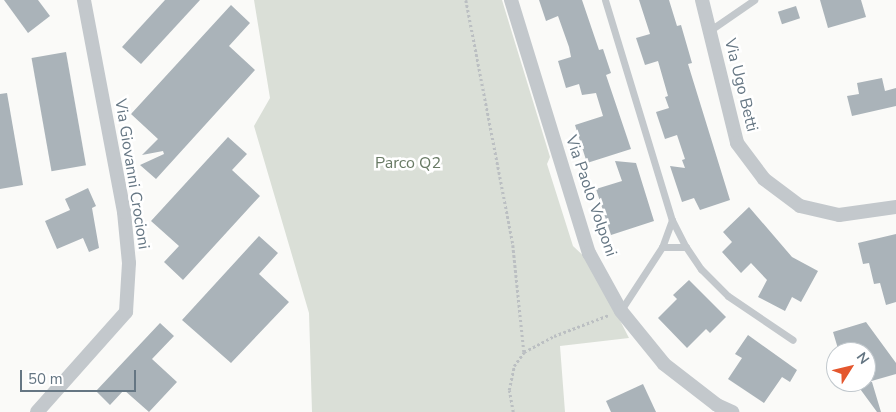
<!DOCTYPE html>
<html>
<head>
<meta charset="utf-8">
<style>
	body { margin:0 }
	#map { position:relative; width:896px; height:412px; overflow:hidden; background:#fafaf8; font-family:"Nunito Sans",sans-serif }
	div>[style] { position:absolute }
	.green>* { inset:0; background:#dadfd7 }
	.building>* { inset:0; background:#aab3b9; transform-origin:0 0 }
	.path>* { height:2.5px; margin-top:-1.25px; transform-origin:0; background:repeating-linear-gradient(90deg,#bbbfc2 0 2.5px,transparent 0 5px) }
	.lane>* { height:7px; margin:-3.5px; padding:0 3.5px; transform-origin:3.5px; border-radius:3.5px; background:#c3c8cc }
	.street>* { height:14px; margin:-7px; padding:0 7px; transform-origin:7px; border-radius:7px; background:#c3c8cc }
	span { translate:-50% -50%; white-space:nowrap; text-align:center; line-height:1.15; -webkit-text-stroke:5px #fff; paint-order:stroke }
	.street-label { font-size:16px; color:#657683 }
	.park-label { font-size:16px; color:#687a64 }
	.north { position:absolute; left:826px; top:342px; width:50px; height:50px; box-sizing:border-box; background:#fff; border:1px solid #c1c8cd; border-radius:50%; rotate:54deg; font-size:14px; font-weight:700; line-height:20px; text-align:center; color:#657683 }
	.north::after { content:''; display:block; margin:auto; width:18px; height:22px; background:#e4572e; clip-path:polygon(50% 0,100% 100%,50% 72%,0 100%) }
	.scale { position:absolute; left:20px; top:370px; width:116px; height:22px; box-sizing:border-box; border:2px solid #657683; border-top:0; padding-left:6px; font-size:15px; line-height:18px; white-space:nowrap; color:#657683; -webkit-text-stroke:4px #fff; paint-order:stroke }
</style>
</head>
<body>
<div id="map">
	<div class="green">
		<div style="clip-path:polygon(254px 0,502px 0,550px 157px,547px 164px,573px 246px,590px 262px,629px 338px,560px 346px,565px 412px,312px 412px,309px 313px,254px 126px,270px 98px)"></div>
	</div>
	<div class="building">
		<div style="clip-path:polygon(4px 0,38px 0,50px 16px,28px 33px)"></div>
		<div style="clip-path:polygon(165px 0,200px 0,141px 64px,122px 47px)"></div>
		<div style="clip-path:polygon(539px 0,582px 0,599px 50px,603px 49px,611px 73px,606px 75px,631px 149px,587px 163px,575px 125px,603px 116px,596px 93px,582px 95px,579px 84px,566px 88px,558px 61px,571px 57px,569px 47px,558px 16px,546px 21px)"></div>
		<div style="clip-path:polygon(639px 0,669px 0,677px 26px,681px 25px,692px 63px,688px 64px,730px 200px,700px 210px,694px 198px,682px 202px,670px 166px,685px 168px,682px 160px,685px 159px,677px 135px,665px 139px,656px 112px,669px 108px,665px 97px,668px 96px,658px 61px,645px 65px,636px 38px,650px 34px)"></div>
		<div style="clip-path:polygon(820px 0,861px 0,866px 17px,828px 28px)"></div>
		<div style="clip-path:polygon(231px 5px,250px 23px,229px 46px,255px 70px,156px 179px,140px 165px,164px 154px,163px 151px,142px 155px,158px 139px,131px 114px)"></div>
		<div style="left:796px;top:6px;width:13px;height:19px;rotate:72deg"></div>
		<div style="left:66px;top:52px;width:115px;height:35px;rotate:80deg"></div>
		<div style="clip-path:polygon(882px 78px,885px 91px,896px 88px,896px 106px,852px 116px,847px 96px,859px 94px,857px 83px)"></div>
		<div style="clip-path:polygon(7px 93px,23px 185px,0 189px,0 94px)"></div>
		<div style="clip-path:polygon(228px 137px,247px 154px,232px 170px,260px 196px,183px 280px,164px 262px,179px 246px,151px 221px)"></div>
		<div style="clip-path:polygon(615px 161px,636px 163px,654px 221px,611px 235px,596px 189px,622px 181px)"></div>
		<div style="clip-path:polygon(88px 188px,96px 206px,92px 208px,99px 248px,89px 252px,83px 238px,57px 249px,45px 221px,70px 210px,65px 199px)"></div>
		<div style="clip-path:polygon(749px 207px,792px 257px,818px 271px,801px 302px,792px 297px,785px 311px,758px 297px,767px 280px,751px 263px,741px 273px,722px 252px,732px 242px,723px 232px)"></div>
		<div style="clip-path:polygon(896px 234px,896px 302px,886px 305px,880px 283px,874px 284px,869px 263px,863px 264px,858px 243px)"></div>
		<div style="clip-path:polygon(259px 236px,278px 253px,259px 274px,289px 302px,231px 363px,182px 320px)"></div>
		<div style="clip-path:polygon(689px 280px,726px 317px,710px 333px,706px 329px,687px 348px,658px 318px,677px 299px,673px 295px)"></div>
		<div style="clip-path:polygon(866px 322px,896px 363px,896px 374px,868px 382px,872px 382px,881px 412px,877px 412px,855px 382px,866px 382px,866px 352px,839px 352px,833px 332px)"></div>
		<div style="clip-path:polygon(160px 323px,174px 336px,152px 359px,177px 382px,149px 412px,124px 390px,110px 405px,96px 391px)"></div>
		<div style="clip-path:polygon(748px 335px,797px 370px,790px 382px,782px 377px,764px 403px,728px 379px,742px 358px,735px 354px)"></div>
		<div style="clip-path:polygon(643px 384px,656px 412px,611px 412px,606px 401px)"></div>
	</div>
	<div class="path">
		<div style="left:466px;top:0;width:249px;rotate:79.1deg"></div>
		<div style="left:513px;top:245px;width:108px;rotate:84.1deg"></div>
		<div style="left:513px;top:412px;width:22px;rotate:-100deg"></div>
		<div style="left:509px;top:390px;width:25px;rotate:-78deg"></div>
		<div style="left:514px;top:366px;width:17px;rotate:-54deg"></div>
		<div style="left:524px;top:352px;width:34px;rotate:-28deg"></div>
		<div style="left:554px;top:336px;width:59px;rotate:-20.9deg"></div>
	</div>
	<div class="lane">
		<div style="left:605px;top:0;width:230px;rotate:73.1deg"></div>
		<div style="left:672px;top:220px;width:29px;rotate:110deg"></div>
		<div style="left:709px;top:31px;width:55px;rotate:-34.6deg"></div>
		<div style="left:672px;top:220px;width:30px;rotate:63deg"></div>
		<div style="left:621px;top:310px;width:75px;rotate:-56.9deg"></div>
		<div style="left:662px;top:247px;width:24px"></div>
		<div style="left:686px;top:247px;width:27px;rotate:56deg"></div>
		<div style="left:701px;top:269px;width:38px;rotate:45deg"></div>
		<div style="left:728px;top:296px;width:78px;rotate:34.1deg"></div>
	</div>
	<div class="street">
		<div style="left:511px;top:0;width:265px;rotate:72.9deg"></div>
		<div style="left:589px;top:253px;width:66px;rotate:61.1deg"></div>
		<div style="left:621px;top:311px;width:68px;rotate:50.9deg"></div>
		<div style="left:664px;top:364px;width:67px;rotate:37.7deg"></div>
		<div style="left:717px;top:405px;width:17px;rotate:25deg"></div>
		<div style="left:702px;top:0;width:147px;rotate:76.2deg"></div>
		<div style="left:737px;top:143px;width:45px;rotate:53.1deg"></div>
		<div style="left:764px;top:179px;width:45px;rotate:36.9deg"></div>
		<div style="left:800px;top:206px;width:40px;rotate:13deg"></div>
		<div style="left:839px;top:215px;width:58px;rotate:-8deg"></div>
		<div style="left:37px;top:412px;width:134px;rotate:-48.3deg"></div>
		<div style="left:126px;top:312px;width:49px;rotate:-86.5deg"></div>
		<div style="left:129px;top:263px;width:51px;rotate:-95.6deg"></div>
		<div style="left:124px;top:212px;width:216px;rotate:-100.7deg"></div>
	</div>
	<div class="street-label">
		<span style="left:741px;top:85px;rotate:76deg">Via Ugo Betti</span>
		<span style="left:132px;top:174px;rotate:81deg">Via Giovanni Crocioni</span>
		<span style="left:591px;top:196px;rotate:71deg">Via Paolo Volponi</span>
	</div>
	<div class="park-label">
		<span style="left:408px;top:163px">Parco Q2</span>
	</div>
	<div class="north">N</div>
	<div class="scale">50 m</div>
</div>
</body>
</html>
